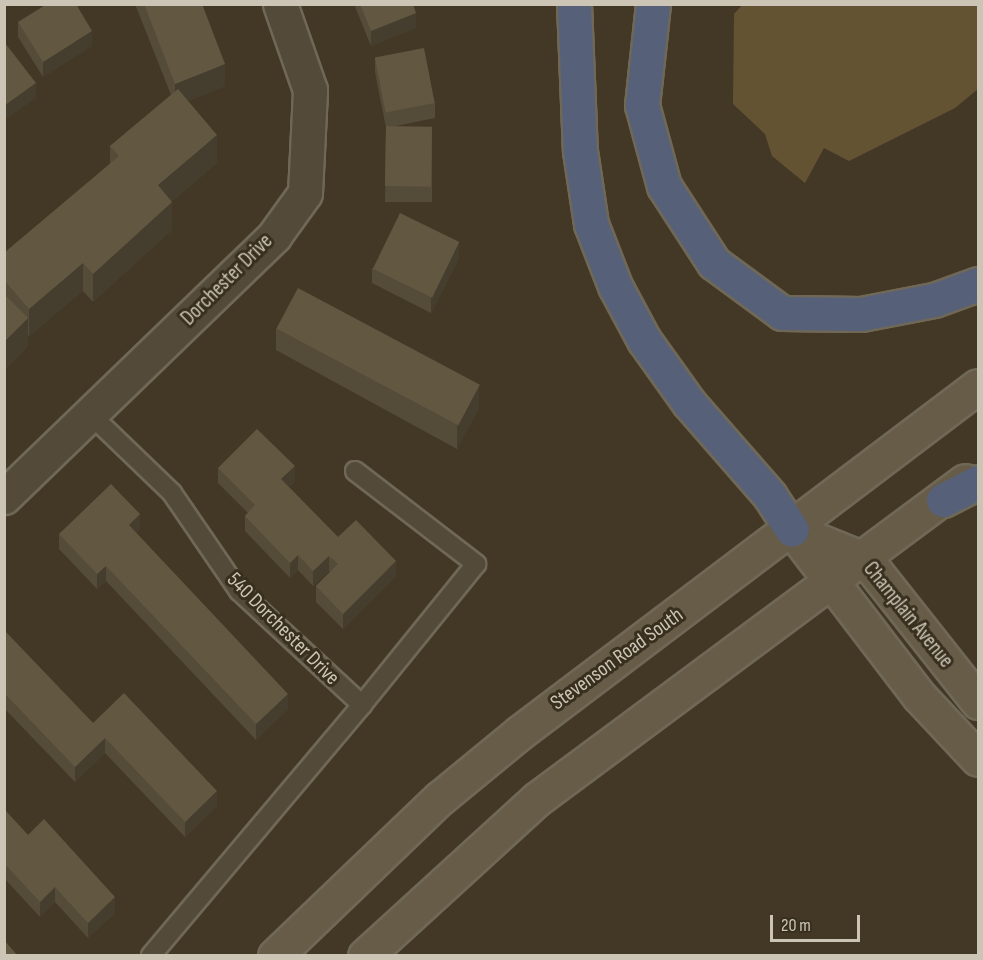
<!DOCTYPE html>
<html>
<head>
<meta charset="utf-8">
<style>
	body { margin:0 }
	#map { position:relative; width:983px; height:960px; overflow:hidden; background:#433825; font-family:"Sofia Sans Condensed",sans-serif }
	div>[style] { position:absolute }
	.water>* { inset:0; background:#645333 }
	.roads { filter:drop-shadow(2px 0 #706857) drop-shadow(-2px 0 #706857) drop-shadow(0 2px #706857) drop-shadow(0 -2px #706857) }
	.lane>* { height:18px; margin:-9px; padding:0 9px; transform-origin:9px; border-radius:9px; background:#534a39 }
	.street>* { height:33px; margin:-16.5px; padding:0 16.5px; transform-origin:16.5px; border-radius:16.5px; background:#534a39 }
	.secondary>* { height:33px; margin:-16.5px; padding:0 16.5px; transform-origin:16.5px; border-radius:16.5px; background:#665c47 }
	.highway>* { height:33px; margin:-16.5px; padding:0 16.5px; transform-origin:16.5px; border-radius:16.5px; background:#566179 }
	.wall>* { inset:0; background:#544b38 }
	.shaded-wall>* { inset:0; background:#453d2e }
	.building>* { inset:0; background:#625741; transform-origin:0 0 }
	span { translate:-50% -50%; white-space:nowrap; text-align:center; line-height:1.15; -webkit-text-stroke:6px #382f1e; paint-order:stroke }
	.street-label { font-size:21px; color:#ccc5b6 }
	.frame { position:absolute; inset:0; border:6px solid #ccc5b6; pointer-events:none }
	.scale { position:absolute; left:770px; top:915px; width:90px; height:27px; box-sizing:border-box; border:3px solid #ccc5b6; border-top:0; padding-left:8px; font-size:18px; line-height:21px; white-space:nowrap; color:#ccc5b6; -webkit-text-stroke:4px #382f1e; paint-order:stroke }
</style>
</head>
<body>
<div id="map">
	<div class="water">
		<div style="clip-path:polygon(743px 4px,978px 5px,978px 89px,955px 108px,849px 161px,824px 148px,805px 183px,772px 156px,765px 134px,733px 104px,734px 14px)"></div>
	</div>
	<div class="roads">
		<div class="lane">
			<div style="left:90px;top:414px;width:114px;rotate:43.9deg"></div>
			<div style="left:172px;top:493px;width:119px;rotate:55.6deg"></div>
			<div style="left:239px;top:591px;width:168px;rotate:42.8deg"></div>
			<div style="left:362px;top:705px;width:328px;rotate:130.1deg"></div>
			<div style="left:355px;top:471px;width:153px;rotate:37.5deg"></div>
			<div style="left:476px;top:564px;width:181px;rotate:129deg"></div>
		</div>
		<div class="street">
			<div style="left:4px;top:497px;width:376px;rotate:-44deg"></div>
			<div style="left:274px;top:236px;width:53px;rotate:-54.2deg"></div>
			<div style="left:305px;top:193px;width:103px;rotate:-87.2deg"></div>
			<div style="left:310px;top:90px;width:91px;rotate:-109.2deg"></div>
		</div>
		<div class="secondary">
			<div style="left:792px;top:530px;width:209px;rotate:52.6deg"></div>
			<div style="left:919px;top:696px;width:86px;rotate:46.9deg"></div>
			<div style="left:792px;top:530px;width:80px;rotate:22.1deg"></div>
			<div style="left:866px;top:560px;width:181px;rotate:51.7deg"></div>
			<div style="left:275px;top:956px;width:228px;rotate:-43.8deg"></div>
			<div style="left:440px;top:798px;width:102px;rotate:-39.4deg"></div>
			<div style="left:519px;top:733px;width:575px;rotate:-37.09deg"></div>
			<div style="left:365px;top:956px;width:233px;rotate:-42.4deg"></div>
			<div style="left:537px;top:799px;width:533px;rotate:-36.61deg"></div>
		</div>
		<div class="highway">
			<div style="left:574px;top:4px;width:147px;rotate:87.7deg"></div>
			<div style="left:580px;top:151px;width:74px;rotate:81.4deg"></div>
			<div style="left:591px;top:224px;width:66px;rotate:68.8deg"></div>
			<div style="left:615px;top:286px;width:61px;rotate:61.8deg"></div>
			<div style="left:644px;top:340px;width:77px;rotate:54.5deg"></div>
			<div style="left:689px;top:403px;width:123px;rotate:48.9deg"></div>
			<div style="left:770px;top:496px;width:40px;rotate:57.1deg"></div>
			<div style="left:653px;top:4px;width:102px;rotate:96.2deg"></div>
			<div style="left:642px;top:105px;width:84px;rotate:74.8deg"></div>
			<div style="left:664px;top:186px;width:92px;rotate:57deg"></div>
			<div style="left:714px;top:263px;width:84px;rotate:36.3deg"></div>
			<div style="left:782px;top:313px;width:79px;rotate:0.7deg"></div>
			<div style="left:861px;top:314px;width:74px;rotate:-10.9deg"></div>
			<div style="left:934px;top:300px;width:47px;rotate:-20deg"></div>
			<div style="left:943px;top:500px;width:39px;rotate:-27deg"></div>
		</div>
	</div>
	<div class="wall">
		<div style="clip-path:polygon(135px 4px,202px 4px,225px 86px,188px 101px,217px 163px,171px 202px,172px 230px,93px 302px,83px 291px,28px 336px,28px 346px,4px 370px,4px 253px,110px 164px,110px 146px,171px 95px)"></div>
		<div style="clip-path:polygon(354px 4px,413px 4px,416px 28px,371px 46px)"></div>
		<div style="clip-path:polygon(18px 22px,92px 46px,43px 77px,18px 37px)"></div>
		<div style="clip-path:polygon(375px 57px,435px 103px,435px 118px,391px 127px,432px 127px,432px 202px,385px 202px,386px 128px,375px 72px)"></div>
		<div style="clip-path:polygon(459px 258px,431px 313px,372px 283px,372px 268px)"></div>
		<div style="clip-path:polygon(276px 328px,479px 408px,457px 449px,276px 350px)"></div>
		<div style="clip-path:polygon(218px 468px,295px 481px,289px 487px,338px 537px,396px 576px,343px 629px,316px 602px,316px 586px,330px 572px,329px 571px,313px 586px,298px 570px,290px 578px,245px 531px,245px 516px,248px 513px,218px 483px)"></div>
		<div style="clip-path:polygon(140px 529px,136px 533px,288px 709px,256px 740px,106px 581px,97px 589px,59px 549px,59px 534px)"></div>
		<div style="clip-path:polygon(4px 630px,93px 723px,217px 806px,185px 837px,105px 753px,75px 782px,4px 708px)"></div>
		<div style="clip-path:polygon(4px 809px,28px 835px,115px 913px,88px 938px,55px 902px,40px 917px,4px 878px)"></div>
	</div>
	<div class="shaded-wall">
		<div style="clip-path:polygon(416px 13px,416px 28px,371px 46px,371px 31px)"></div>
		<div style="clip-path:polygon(92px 31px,92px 46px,43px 77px,43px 62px)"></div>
		<div style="clip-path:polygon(225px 64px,225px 86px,175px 106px,175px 84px)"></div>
		<div style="clip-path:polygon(36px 83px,36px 98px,4px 121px,4px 106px)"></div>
		<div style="clip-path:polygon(217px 135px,217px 163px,158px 213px,158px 185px)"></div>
		<div style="clip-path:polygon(172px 202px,172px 230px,93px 302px,93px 274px)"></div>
		<div style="clip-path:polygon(459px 242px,459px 258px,431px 313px,431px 298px)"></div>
		<div style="clip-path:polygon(83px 263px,83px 291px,29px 337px,29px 309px)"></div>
		<div style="clip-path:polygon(28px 318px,28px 346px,4px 370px,4px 342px)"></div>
		<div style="clip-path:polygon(479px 386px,479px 408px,457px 449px,457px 427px)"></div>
		<div style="clip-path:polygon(295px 466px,295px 481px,281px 495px,281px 479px)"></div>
		<div style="clip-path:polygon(140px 514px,140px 529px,129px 541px,129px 525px)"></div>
		<div style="clip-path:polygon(298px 555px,298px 570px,290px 578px,290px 563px)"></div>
		<div style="clip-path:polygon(329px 556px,329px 571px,313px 586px,313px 571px)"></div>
		<div style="clip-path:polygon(396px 561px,396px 576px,343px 629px,343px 614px)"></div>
		<div style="clip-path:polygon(106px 566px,106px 581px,97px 589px,97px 574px)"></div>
		<div style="clip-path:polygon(288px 694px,288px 709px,256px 740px,256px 724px)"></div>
		<div style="clip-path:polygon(105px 738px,105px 753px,75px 782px,75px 767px)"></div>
		<div style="clip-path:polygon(217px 791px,217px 806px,185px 837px,185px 822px)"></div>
		<div style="clip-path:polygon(55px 887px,55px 902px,40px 917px,40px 902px)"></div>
		<div style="clip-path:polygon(115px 897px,115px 913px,88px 938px,88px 923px)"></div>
	</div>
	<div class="building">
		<div style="clip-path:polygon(47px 4px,76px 4px,92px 31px,43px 62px,18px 22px)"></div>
		<div style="clip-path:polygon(144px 4px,202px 4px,225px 64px,175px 84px)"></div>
		<div style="clip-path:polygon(360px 4px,413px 4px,416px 13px,371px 31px)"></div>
		<div style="clip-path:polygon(5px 43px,36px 83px,4px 106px,4px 44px)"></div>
		<div style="left:424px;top:48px;width:56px;height:50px;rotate:79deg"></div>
		<div style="clip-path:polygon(178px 89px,217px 135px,158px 185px,172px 202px,93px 274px,83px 263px,29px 309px,4px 280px,4px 253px,119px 156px,110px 146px)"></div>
		<div style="left:386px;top:126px;width:46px;height:60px;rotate:1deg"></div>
		<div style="left:400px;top:213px;width:66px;height:62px;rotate:26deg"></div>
		<div style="left:298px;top:288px;width:206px;height:46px;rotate:28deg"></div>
		<div style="clip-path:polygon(4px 294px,28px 318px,4px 342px)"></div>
		<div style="clip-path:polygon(257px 429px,295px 466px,281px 479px,338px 537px,356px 520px,396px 561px,343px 614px,316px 586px,338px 564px,329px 556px,313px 571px,298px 555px,290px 563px,245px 516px,255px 505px,218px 468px)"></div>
		<div style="clip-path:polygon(111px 484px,140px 514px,129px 525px,288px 694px,256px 724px,106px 566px,97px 574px,59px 534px)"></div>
		<div style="clip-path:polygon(4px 630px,93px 723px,124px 693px,217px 791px,185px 822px,105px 738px,75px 767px,4px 693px)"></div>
		<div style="clip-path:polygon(4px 809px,28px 835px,44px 819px,115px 897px,88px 923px,55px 887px,40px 902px,4px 863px)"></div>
		<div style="clip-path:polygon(4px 940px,18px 956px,4px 956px)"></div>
	</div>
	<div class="street-label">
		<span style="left:227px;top:280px;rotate:-45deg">Dorchester Drive</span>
		<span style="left:908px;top:615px;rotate:51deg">Champlain Avenue</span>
		<span style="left:283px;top:629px;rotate:45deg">540 Dorchester Drive</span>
		<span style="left:617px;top:659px;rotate:-36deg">Stevenson Road South</span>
	</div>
	<div class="frame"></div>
	<div class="scale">20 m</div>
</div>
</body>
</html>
